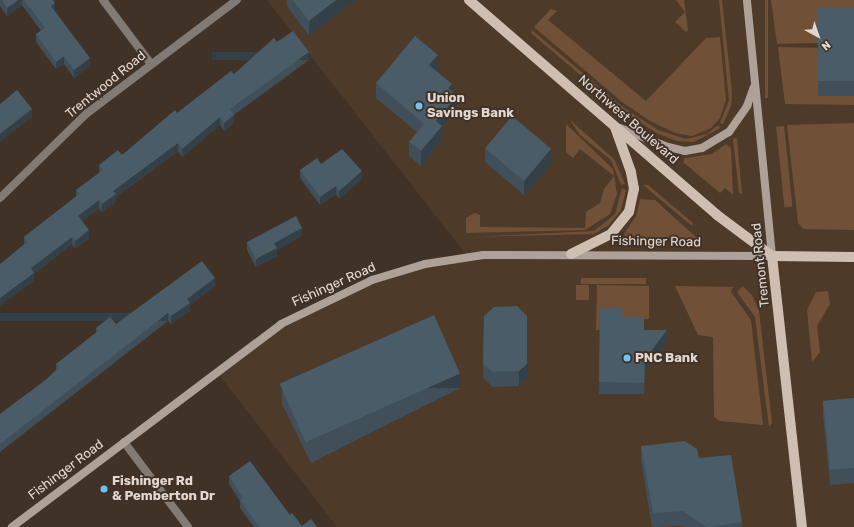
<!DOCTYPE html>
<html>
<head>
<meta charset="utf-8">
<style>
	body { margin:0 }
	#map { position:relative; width:854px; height:527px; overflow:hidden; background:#413227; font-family:Rubik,sans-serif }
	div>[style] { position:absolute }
	.built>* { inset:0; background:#4e3a29 }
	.green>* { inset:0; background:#705137; transform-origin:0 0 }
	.minor>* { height:8px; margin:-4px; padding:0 4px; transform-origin:4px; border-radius:4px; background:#827b75 }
	.secondary>* { height:8px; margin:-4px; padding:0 4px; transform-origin:4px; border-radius:4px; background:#ada198 }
	.primary>* { height:10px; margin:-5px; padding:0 5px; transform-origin:5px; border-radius:5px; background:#cebfb2 }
	.wall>* { inset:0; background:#404f59; transform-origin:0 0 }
	.shaded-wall>* { inset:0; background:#344048; transform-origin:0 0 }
	.building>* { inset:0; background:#4a5c67; transform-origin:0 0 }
	.dots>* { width:11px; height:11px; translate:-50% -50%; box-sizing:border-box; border:2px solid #413227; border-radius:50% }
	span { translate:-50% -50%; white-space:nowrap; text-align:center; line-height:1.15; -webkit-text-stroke:4px #413227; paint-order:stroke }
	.street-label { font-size:13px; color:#e2d8d1 }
	.poi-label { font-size:13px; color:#e2d8d1; font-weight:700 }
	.left { translate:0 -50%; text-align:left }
	.north { position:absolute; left:798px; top:16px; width:40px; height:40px; -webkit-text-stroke:3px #413227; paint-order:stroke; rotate:140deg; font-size:11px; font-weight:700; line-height:16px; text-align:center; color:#e2d8d1 }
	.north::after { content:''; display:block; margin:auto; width:14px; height:18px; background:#e2d8d1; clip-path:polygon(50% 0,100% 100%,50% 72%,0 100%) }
</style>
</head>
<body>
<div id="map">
	<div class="built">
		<div style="clip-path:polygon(267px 0,854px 0,854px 527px,337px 527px,217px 372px,281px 324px,372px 280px,468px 257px)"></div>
	</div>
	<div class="green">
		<div style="clip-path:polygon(676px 0,684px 0,688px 30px,686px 32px,675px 22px,685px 12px)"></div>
		<div style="clip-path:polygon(719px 0,722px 0,732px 92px,731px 106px,723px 124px,720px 123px,729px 100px)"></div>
		<div style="left:765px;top:0;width:3px;height:98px"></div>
		<div style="clip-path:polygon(771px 0,854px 0,854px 23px,818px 43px,777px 44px)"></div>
		<div style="clip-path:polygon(551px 9px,557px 11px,548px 20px,646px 101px,706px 38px,720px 37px,726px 100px,720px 118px,711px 128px,692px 136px,675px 133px,650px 121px,622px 102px,534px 27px)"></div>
		<div style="clip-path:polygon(532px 30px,620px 105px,658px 130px,686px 139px,707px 134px,718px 125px,720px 128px,694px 142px,677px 141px,656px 133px,618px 107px,531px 33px)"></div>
		<div style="clip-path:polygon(778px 47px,818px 48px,819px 96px,854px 96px,854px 105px,785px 104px)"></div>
		<div style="clip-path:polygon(570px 120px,614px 159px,625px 184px,621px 185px,611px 160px,580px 135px)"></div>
		<div style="clip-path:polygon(854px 123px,854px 230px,803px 229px,798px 223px,787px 125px)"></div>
		<div style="clip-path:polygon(566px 124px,613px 169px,617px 194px,610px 214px,585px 230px,466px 233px,466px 218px,475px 213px,480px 215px,480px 227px,585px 228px,586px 212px,600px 203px,604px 189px,614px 176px,580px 149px,573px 158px,566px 152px)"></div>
		<div style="left:784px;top:126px;width:81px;height:8px;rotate:84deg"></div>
		<div style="clip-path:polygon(733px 138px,737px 139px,742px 194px,739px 193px)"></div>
		<div style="clip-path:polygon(726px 144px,731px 148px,733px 195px,725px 188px,720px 193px,683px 162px,685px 158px,712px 154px)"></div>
		<div style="clip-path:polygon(643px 185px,648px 185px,693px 223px,692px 226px)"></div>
		<div style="clip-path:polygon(622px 188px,626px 190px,621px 210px,609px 225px,594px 234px,471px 237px,594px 231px,615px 214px)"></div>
		<div style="clip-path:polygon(640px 199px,655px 200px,697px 238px,626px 238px,624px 234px,636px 216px)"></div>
		<div style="left:581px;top:278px;width:65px;height:6px"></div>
		<div style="left:576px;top:285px;width:13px;height:15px"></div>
		<div style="clip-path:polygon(597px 285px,649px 286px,649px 319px,644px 319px,644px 329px,596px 330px)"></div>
		<div style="clip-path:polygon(675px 286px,733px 287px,731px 292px,751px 320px,763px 425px,720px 421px,714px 417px,713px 337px,698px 335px)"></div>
		<div style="clip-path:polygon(743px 286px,752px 295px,759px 311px,772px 423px,769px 427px,755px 317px,737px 292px)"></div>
		<div style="clip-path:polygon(828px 291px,830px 304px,817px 326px,820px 352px,812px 362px,807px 310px,816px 292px)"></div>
	</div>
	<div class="minor">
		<div style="left:103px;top:0;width:80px;rotate:53.1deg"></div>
		<div style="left:0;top:198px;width:120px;rotate:-44.3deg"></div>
		<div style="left:86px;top:114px;width:189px;rotate:-37.1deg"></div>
		<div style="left:124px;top:442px;width:106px;rotate:53deg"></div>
	</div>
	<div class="secondary">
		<div style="left:620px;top:128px;width:52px;rotate:21.6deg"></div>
		<div style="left:668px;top:147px;width:17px;rotate:13deg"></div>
		<div style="left:685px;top:151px;width:17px;rotate:-10deg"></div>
		<div style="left:702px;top:148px;width:31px;rotate:-31deg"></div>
		<div style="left:729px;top:132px;width:32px;rotate:-55deg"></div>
		<div style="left:747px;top:106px;width:20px;rotate:-70deg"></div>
		<div style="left:12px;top:527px;width:337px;rotate:-37deg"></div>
		<div style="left:281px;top:324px;width:101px;rotate:-25.8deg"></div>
		<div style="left:372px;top:280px;width:55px;rotate:-16.8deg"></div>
		<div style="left:425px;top:264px;width:59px;rotate:-8.8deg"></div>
		<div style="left:483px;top:255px;width:289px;rotate:0.2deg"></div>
		<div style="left:772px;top:256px;width:257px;rotate:-95.6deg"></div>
	</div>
	<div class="primary">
		<div style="left:469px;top:0;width:328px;rotate:40.9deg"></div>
		<div style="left:717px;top:215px;width:69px;rotate:36.7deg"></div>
		<div style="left:571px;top:254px;width:45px;rotate:-26.6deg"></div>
		<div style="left:611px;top:234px;width:28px;rotate:-51deg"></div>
		<div style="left:629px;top:212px;width:24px;rotate:-78deg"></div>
		<div style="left:634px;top:189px;width:17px;rotate:-100deg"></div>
		<div style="left:631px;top:172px;width:48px;rotate:-109.6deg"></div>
		<div style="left:772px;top:256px;width:273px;rotate:83.7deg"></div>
		<div style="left:772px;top:256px;width:82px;rotate:0.7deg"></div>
	</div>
	<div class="wall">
		<div style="clip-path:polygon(0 0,53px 0,55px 11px,90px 66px,74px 78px,64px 64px,56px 69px,36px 42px,36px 34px,41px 31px,22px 5px,7px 16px,0 6px)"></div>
		<div style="clip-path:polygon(287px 0,355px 0,309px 36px,287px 6px)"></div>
		<div style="left:854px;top:8px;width:88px;height:36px;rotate:90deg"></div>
		<div style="clip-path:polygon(277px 42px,309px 60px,234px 115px,234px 123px,224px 131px,220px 125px,182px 157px,178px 151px,116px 197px,116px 202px,102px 212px,99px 208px,82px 221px,89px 238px,75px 249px,72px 244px,34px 274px,34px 281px,24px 245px,24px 237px,76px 197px,76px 190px,99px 173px,99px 165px,122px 155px,177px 113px,234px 74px)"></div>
		<div style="clip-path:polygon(438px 70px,436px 72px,452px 91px,457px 110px,442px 128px,442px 141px,421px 166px,409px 156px,409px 142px,417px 132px,376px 98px,376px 83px)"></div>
		<div style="clip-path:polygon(485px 148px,551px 164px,524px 195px,485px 162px)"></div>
		<div style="clip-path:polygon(321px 164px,362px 179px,339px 199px,336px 194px,320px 205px,300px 178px,300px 170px)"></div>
		<div style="clip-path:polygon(302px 236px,277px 250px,277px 256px,256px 267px,247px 250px,247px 242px)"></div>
		<div style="clip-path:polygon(215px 286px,190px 305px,190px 311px,171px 324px,168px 321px,0 452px,0 414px,47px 379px,56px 370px,56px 364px,96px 333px,96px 328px,116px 324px)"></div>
		<div style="clip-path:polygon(600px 308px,623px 317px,644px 330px,667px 341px,645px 371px,644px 394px,599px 394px)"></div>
		<div style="clip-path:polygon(484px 316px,527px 378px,519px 386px,493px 387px,483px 378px)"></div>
		<div style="clip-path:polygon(460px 388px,311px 463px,282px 404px,282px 389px)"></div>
		<div style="clip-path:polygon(854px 398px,854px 483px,830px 485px,823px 415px,823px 401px)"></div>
		<div style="clip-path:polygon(641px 446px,699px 458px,742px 522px,742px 527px,685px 527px,683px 526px,652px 527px,641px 460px)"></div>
		<div style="clip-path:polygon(229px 476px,290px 515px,302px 526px,317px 527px,254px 527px,240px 508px,240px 501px,229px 484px)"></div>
	</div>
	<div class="shaded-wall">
		<div style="clip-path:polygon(18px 0,22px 0,22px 5px,7px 16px,7px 8px)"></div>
		<div style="clip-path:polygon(336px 0,355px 0,309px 36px,309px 21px)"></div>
		<div style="clip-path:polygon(55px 3px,55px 11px,51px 14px,51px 6px)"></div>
		<div style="left:309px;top:52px;width:8px;height:97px;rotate:90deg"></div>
		<div style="clip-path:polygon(438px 55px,438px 70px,429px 80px,429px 65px)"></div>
		<div style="clip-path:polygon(64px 56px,64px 64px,56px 69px,56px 62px)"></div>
		<div style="clip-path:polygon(90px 58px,90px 66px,74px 78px,74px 70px)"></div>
		<div style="clip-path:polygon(452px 84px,452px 99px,448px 88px)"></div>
		<div style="clip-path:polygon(457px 96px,457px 110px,442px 128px,442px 141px,421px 166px,421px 151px,436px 121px)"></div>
		<div style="clip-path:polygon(32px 109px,32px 117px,0 142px,0 134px)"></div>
		<div style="clip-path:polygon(234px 115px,234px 123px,224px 131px,224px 123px)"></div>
		<div style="clip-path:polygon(220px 117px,220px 125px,182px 157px,182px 149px)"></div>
		<div style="clip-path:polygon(178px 143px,178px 151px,116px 197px,116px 202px,102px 212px,102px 204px,113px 191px)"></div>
		<div style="clip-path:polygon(551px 149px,551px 164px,524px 195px,524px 181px)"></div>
		<div style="clip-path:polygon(362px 171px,362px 179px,339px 199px,339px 191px)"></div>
		<div style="clip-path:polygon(336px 186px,336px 194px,320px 205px,320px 197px)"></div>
		<div style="clip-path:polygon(99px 200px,99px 208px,78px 224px,78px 216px)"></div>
		<div style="clip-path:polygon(302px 228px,302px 236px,277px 250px,277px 256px,256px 267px,256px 259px,274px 243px)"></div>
		<div style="clip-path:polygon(89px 230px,89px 238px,75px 249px,75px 241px)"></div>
		<div style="clip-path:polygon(72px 237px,72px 244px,34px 274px,34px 281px,0 306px,0 298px,31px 268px)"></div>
		<div style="clip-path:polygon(215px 278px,215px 286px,190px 305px,190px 311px,171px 324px,171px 316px,187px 299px)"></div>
		<div style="left:168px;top:313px;width:8px;height:213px;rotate:90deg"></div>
		<div style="clip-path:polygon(667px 330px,667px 341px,645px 371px,644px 394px,645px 359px)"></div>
		<div style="clip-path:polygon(527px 364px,527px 378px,519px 386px,519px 371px)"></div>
		<div style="left:460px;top:373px;width:15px;height:167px;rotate:90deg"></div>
	</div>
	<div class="building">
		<div style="clip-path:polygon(2px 0,18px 0,7px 8px)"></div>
		<div style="clip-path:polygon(24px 0,53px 0,55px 3px,51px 6px,90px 58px,74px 70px,64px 56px,56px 62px,36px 34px,45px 28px)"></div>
		<div style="clip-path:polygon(293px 0,336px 0,309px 21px)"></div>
		<div style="left:854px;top:8px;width:73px;height:36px;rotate:90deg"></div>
		<div style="clip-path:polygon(293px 31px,309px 52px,230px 109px,234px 115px,224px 123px,220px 117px,182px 149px,178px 143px,113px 191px,116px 194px,102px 204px,99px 200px,78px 216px,89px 230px,75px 241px,72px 237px,31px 268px,34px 273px,0 298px,0 264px,27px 242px,24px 237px,79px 194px,76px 190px,103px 170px,99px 165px,118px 150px,122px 155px,175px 110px,177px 113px,231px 71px,234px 74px,274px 38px,277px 42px)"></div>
		<div style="clip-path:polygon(415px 36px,438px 55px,429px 65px,452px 84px,448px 88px,457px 96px,436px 121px,442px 126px,421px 151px,409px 142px,424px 124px,376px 83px)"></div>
		<div style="clip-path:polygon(17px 90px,32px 109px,0 134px,0 104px)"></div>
		<div style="left:512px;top:116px;width:51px;height:42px;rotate:40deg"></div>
		<div style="clip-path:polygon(342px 149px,362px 171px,339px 191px,336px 186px,320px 197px,300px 170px,317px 158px,321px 164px)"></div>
		<div style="clip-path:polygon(296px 216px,302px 228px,274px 243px,277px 248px,256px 259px,247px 242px)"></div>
		<div style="clip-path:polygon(202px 261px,215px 278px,187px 299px,190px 303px,171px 316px,168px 313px,0 444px,0 414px,47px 379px,59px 367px,56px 364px,98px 331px,96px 328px,110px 317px,116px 324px)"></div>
		<div style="clip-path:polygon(517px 306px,527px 316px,527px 364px,519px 371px,493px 372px,483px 364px,484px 316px,494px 307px)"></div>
		<div style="clip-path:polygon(600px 308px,623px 308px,622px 317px,644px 317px,644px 330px,667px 330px,645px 359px,644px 383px,599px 382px)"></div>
		<div style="left:434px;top:315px;width:64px;height:169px;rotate:66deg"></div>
		<div style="clip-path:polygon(854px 398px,854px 468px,830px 470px,823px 401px)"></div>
		<div style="clip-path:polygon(685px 441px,697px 449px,699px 458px,731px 455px,742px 522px,710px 527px,706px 527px,683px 511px,653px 513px,641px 446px)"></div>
		<div style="clip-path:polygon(250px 461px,290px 515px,292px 513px,302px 526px,311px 519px,317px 527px,259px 527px,240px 500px,243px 498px,229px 476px)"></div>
	</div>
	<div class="dots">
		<div style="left:419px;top:106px;background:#6fc2f4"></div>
		<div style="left:627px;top:358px;background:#6fc2f4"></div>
		<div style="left:104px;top:489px;background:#6fc2f4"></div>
	</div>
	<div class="street-label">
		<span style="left:106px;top:85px;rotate:-39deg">Trentwood Road</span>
		<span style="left:628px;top:120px;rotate:41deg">Northwest Boulevard</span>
		<span style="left:656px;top:242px;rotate:1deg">Fishinger Road</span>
		<span style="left:761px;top:265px;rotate:-96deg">Tremont Road</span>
		<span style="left:334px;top:285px;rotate:-24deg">Fishinger Road</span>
		<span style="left:66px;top:470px;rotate:-37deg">Fishinger Road</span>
	</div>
	<div class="poi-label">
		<span class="left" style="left:427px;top:106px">Union<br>Savings Bank</span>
		<span class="left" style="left:635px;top:358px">PNC Bank</span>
		<span class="left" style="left:112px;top:489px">Fishinger Rd<br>&amp; Pemberton Dr</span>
	</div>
	<div class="north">N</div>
</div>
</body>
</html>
